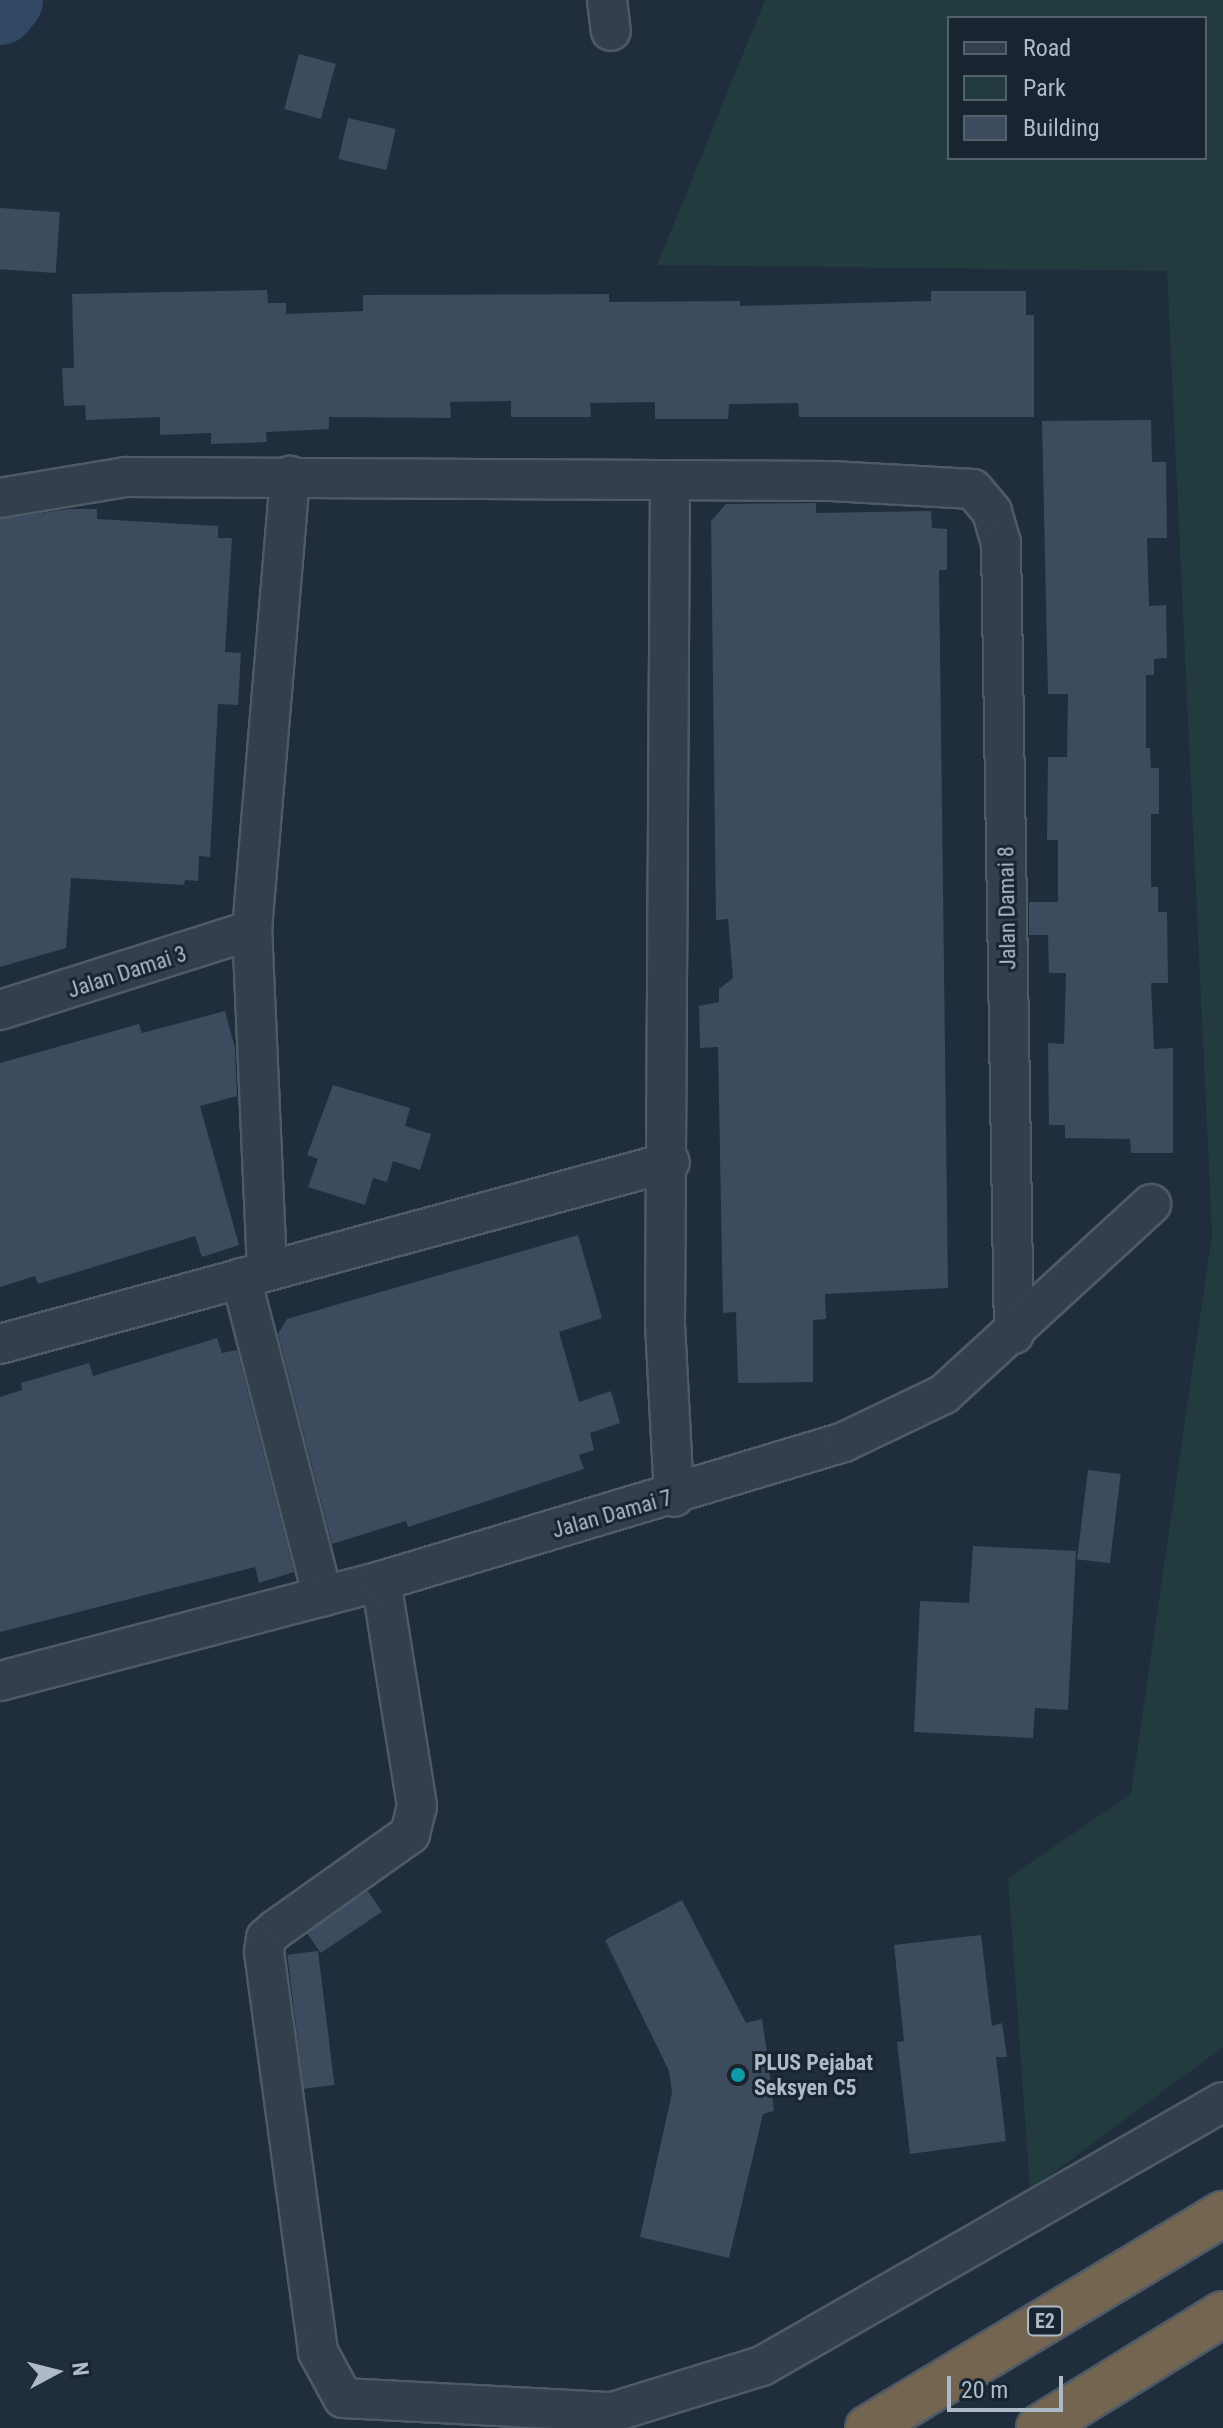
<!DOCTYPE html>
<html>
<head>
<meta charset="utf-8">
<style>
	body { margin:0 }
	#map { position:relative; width:1223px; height:2428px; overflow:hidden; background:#202d3d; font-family:"Roboto Condensed",sans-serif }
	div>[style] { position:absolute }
	.green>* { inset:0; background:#223b3e }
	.river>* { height:70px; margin:-35px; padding:0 35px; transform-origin:35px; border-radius:35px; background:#324966 }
	.building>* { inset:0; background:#3c4b5d; transform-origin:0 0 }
	.roads { filter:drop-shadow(2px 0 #4f5a67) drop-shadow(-2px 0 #4f5a67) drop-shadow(0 2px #4f5a67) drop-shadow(0 -2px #4f5a67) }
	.street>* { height:38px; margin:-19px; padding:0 19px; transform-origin:19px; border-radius:19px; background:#343f4d }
	.highway>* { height:44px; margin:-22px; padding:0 22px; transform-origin:22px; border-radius:22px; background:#746550 }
	.dots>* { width:22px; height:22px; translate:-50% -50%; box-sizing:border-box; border:4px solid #192431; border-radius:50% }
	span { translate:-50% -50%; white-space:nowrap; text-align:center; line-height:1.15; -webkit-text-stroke:6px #192431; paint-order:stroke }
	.shield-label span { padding:2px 6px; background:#192431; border:2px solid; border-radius:6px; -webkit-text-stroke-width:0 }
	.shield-label { font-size:20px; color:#afbac9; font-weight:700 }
	.street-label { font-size:22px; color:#afbac9 }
	.poi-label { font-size:22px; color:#afbac9; font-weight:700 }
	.left { translate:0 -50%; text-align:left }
	.legend { position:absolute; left:947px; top:16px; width:260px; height:144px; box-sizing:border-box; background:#192431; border:2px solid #55606e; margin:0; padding:10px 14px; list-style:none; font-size:24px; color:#afbac9 }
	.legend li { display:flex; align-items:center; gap:16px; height:40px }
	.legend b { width:40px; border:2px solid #55606e }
	.north { position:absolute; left:16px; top:2332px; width:80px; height:80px; -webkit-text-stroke:6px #192431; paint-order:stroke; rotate:83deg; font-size:22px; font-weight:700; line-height:32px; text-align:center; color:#afbac9 }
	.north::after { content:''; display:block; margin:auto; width:28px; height:36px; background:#afbac9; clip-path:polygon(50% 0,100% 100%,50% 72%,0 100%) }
	.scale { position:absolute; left:947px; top:2376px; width:116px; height:36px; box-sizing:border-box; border:4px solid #afbac9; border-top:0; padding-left:10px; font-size:24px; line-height:28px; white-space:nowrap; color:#afbac9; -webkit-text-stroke:6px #192431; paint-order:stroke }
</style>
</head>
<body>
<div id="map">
	<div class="green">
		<div style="clip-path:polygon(evenodd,765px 0,1223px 0,1223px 2047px,1030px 2190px,1008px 1878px,1131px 1794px,1212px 1234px,1167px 271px,657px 265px,765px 0,949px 18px,1205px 18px,1205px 158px,949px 158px,949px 18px)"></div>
	</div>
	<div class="river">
		<div style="left:0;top:10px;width:13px;rotate:-51deg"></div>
	</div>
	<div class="building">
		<div style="left:299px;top:54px;width:38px;height:57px;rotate:15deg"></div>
		<div style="left:348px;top:118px;width:49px;height:42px;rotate:13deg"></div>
		<div style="left:0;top:208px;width:60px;height:61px;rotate:4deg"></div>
		<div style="clip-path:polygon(267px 290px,268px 303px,286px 303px,286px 314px,363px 311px,363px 295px,609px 294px,609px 302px,740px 301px,740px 306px,931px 301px,931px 291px,1026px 291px,1026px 315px,1034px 315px,1034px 417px,799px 417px,798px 403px,729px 404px,728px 419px,655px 419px,655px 402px,590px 403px,591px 417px,511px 417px,511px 401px,450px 402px,451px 418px,329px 417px,329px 429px,266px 432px,267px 442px,211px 444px,211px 433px,160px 435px,160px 417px,86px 420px,85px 405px,64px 406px,62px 368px,74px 368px,72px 294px)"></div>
		<div style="clip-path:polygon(1151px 420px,1152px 462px,1166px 462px,1167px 538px,1147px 538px,1149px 606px,1166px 605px,1167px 658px,1154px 659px,1154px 675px,1146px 675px,1146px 748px,1150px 748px,1151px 768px,1159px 768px,1159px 814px,1151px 814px,1151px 887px,1158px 887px,1158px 912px,1167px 912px,1168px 983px,1151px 983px,1154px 1049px,1173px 1048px,1173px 1153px,1131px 1153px,1130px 1139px,1065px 1138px,1065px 1125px,1049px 1125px,1048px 1043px,1064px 1044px,1066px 973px,1049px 973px,1048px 935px,1029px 935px,1029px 902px,1058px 902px,1058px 840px,1047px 840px,1048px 757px,1067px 757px,1068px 694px,1048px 694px,1042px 421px)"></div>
		<div style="clip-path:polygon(816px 503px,816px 513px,931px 511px,932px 528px,947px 529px,947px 570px,939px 570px,948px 1288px,825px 1294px,826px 1319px,813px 1320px,813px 1382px,738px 1383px,736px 1312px,723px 1313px,718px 1047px,700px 1048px,699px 1006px,719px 1002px,719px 989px,733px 978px,728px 919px,716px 920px,711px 521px,726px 504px)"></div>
		<div style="clip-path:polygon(69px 509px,97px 509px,97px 519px,218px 526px,218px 538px,232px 538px,225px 652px,241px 653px,238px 705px,218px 704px,210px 857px,199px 856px,198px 881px,185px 880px,184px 885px,71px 878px,66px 948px,0 967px,0 519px)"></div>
		<div style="clip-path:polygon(225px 1011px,235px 1048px,237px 1096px,200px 1106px,239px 1245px,202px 1257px,195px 1236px,38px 1284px,35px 1276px,0 1287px,0 1063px,139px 1024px,142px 1033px)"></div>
		<div style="clip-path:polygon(333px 1085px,410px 1108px,405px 1126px,431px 1134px,420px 1170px,393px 1161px,387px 1182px,373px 1178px,365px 1205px,308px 1187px,318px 1159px,307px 1155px)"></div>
		<div style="clip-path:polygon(578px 1235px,602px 1318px,559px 1332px,579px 1402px,611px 1391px,620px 1423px,590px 1433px,594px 1450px,579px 1455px,584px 1469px,408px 1527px,406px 1521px,332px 1544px,278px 1334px,287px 1319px)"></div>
		<div style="clip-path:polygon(217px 1338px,222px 1353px,237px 1350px,294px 1572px,259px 1583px,255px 1567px,0 1632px,0 1397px,22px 1390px,21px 1383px,89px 1363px,93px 1376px)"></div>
		<div style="left:1088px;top:1470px;width:33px;height:90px;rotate:7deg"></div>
		<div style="clip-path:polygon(973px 1546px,1076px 1551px,1068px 1710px,1035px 1708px,1033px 1738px,914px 1732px,920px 1601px,969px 1603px)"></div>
		<div style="left:368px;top:1891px;width:25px;height:74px;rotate:56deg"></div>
		<div style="clip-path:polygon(682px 1900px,746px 2023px,762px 2019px,768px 2059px,774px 2111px,763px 2114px,729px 2258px,640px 2237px,672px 2093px,669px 2071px,605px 1940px)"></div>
		<div style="clip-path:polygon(981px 1935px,992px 2026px,1002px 2023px,1007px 2057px,996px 2057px,1006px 2141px,910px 2154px,897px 2042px,904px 2041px,894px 1945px)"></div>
		<div style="left:318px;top:1951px;width:135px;height:31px;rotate:83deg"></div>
	</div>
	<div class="roads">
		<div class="street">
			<div style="left:607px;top:0;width:31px;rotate:83deg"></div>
			<div style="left:670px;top:480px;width:844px;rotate:90.34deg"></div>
			<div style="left:665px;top:1324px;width:173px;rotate:87deg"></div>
			<div style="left:0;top:498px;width:127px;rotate:-9.5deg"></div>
			<div style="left:125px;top:477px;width:706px;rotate:0.32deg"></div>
			<div style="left:831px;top:481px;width:142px;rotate:3.2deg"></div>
			<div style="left:973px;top:489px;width:30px;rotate:50deg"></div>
			<div style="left:992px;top:512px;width:32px;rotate:74deg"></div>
			<div style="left:1001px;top:543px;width:791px;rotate:89.06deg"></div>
			<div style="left:0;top:1010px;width:264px;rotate:-17.6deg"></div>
			<div style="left:267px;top:1270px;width:340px;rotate:-92.5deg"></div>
			<div style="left:252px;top:930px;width:456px;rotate:-85.2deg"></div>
			<div style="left:241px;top:1278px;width:329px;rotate:75.6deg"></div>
			<div style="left:0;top:1344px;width:694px;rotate:-15.2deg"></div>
			<div style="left:381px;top:1581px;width:228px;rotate:80.9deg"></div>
			<div style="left:417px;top:1806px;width:29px;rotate:104deg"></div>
			<div style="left:410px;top:1834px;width:166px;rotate:144.6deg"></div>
			<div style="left:275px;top:1930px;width:12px;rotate:138deg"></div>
			<div style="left:266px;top:1938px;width:14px;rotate:98deg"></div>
			<div style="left:264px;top:1952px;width:404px;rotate:82.3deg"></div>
			<div style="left:318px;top:2352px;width:52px;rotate:61.5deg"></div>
			<div style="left:343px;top:2398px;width:270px;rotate:3deg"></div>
			<div style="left:613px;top:2412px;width:156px;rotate:-17.2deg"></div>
			<div style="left:762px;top:2366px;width:531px;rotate:-29.8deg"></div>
			<div style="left:0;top:1681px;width:394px;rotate:-14.7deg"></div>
			<div style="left:381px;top:1581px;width:483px;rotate:-16.7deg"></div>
			<div style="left:844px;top:1442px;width:111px;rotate:-25.6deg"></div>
			<div style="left:944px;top:1394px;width:281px;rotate:-42.5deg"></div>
		</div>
		<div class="highway">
			<div style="left:868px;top:2428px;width:415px;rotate:-31.1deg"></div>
			<div style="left:1039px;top:2428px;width:216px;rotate:-31.8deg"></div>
		</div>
	</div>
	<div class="dots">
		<div style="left:738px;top:2075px;background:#0f9aa8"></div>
	</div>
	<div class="shield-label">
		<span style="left:1045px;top:2321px">E2</span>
	</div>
	<div class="street-label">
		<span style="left:1007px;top:908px;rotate:-91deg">Jalan Damai 8</span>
		<span style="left:127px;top:972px;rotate:-18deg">Jalan Damai 3</span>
		<span style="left:612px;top:1514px;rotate:-16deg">Jalan Damai 7</span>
	</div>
	<div class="poi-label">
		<span class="left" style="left:754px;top:2075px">PLUS Pejabat<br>Seksyen C5</span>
	</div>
	<ul class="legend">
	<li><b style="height:10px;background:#343f4d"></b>Road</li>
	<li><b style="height:22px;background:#223b3e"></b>Park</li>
	<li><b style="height:22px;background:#3c4b5d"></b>Building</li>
	</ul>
	<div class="north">N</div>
	<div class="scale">20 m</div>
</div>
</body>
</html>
